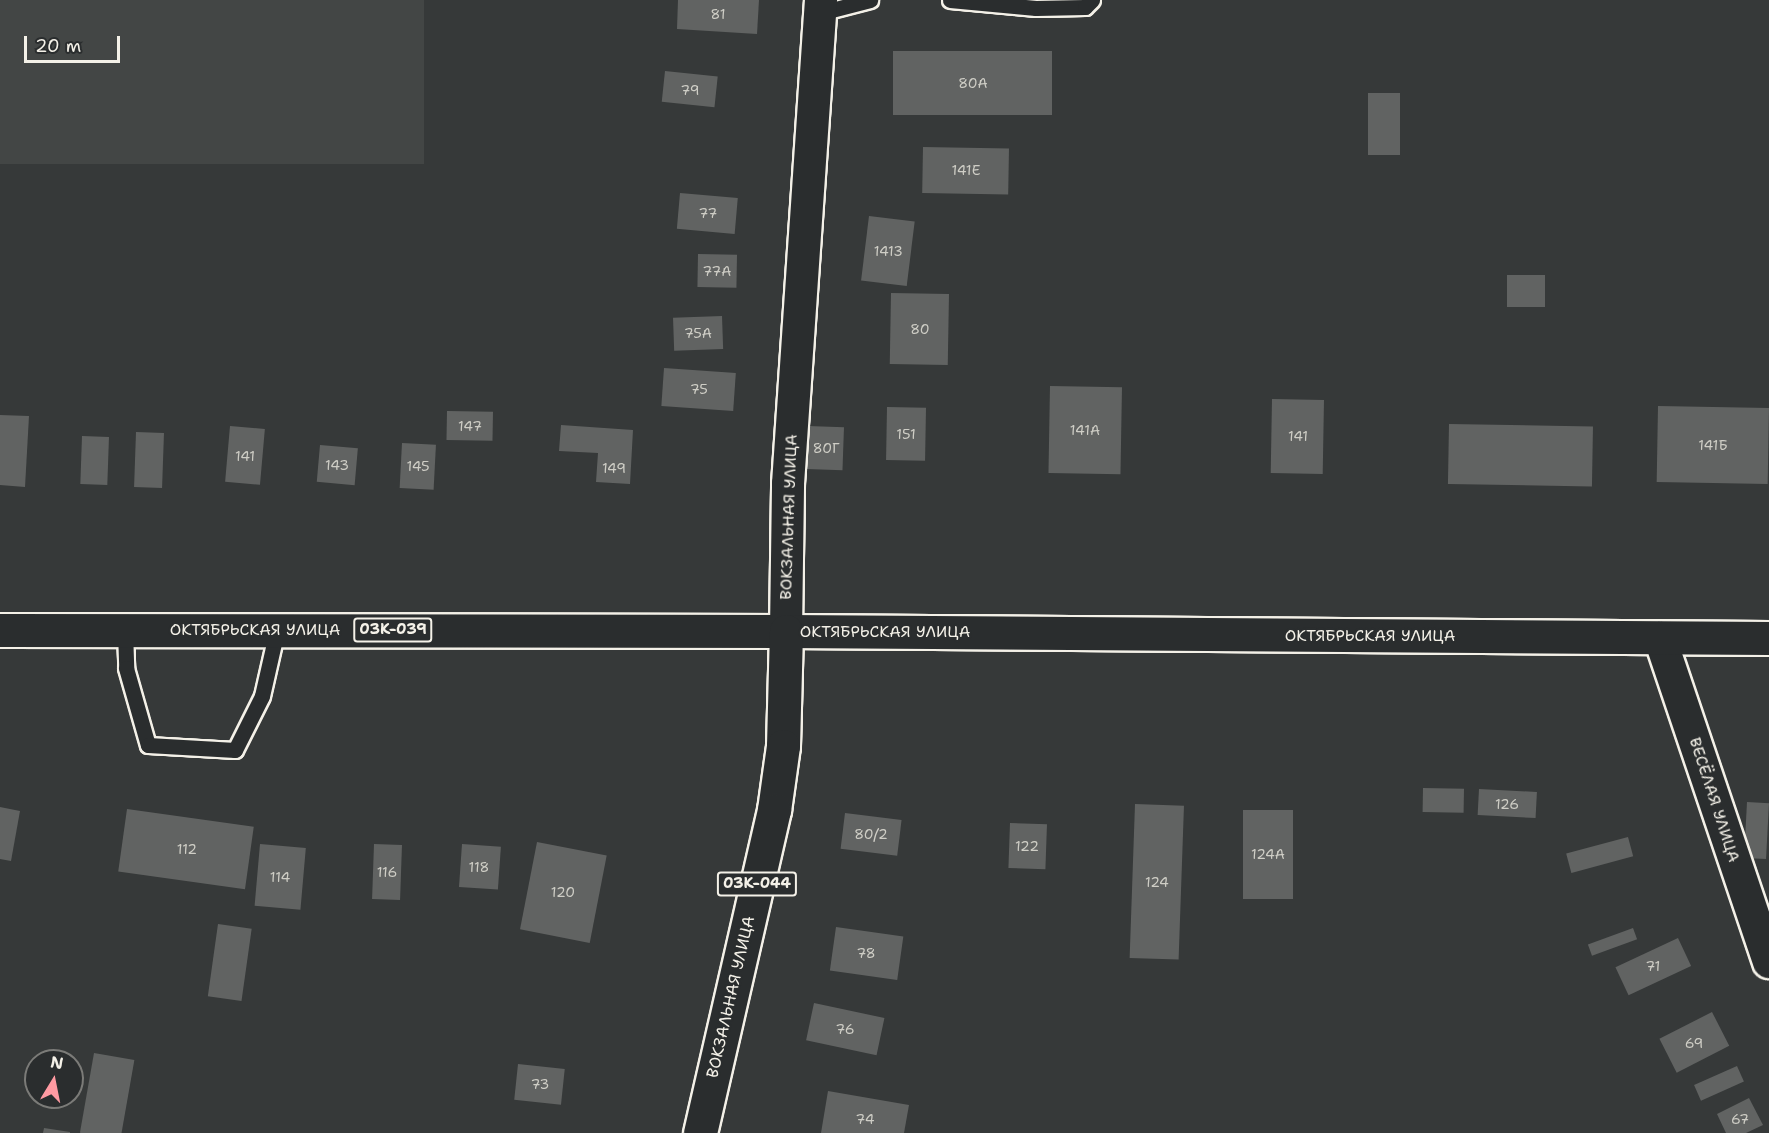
<!DOCTYPE html>
<html>
<head>
<meta charset="utf-8">
<style>
	body { margin:0 }
	#map { position:relative; width:1769px; height:1133px; overflow:hidden; background:#363939; font-family:"Shantell Sans",sans-serif }
	div>[style] { position:absolute }
	.built>* { inset:0; background:#434645; transform-origin:0 0 }
	.building>* { inset:0; background:#616362; transform-origin:0 0 }
	.roads { filter:drop-shadow(2px 0 #f4f1e8) drop-shadow(-2px 0 #f4f1e8) drop-shadow(0 2px #f4f1e8) drop-shadow(0 -2px #f4f1e8) }
	.lane>* { height:15px; margin:-7.5px; padding:0 7.5px; transform-origin:7.5px; border-radius:7.5px; background:#2a2d2e }
	.street>* { height:32px; margin:-16px; padding:0 16px; transform-origin:16px; border-radius:16px; background:#2a2d2e }
	.secondary>* { height:33px; margin:-16.5px; padding:0 16.5px; transform-origin:16.5px; border-radius:16.5px; background:#2a2d2e }
	.primary>* { height:33px; margin:-16.5px; padding:0 16.5px; transform-origin:16.5px; border-radius:16.5px; background:#2a2d2e }
	span { translate:-50% -50%; white-space:nowrap; text-align:center; line-height:1.15; -webkit-text-stroke:4.5px #2a2d2e; paint-order:stroke }
	.number-label { font-size:14px; color:#cfcec6 }
	.number-label span { -webkit-text-stroke-width:0 }
	.shield-label span { padding:2px 4px; background:#2a2d2e; border:2px solid; border-radius:4px; -webkit-text-stroke-width:0 }
	.shield-label { font-size:15px; color:#f4f1e8; font-weight:700 }
	.street-label { font-size:16px; color:#f4f1e8 }
	.north { position:absolute; left:24px; top:1049px; width:60px; height:60px; box-sizing:border-box; background:#2a2d2e; border:2px solid #7b7b78; border-radius:50%; rotate:10deg; font-size:16px; font-weight:700; line-height:24px; text-align:center; color:#f4f1e8 }
	.north::after { content:''; display:block; margin:auto; width:21px; height:27px; background:#ff9aa2; clip-path:polygon(50% 0,100% 100%,50% 72%,0 100%) }
	.scale { position:absolute; left:24px; top:36px; width:96px; height:27px; box-sizing:border-box; border:3px solid #f4f1e8; border-top:0; padding-left:8px; font-size:18px; line-height:21px; white-space:nowrap; color:#f4f1e8; -webkit-text-stroke:4px #2a2d2e; paint-order:stroke }
</style>
</head>
<body>
<div id="map">
	<div class="built">
		<div style="left:0;top:0;width:424px;height:164px"></div>
	</div>
	<div class="building">
		<div style="clip-path:polygon(678px 0,759px 0,757px 34px,677px 29px)"></div>
		<div style="left:893px;top:51px;width:159px;height:64px"></div>
		<div style="left:665px;top:71px;width:53px;height:31px;rotate:6deg"></div>
		<div style="left:1368px;top:93px;width:32px;height:62px"></div>
		<div style="left:923px;top:147px;width:86px;height:46px;rotate:1deg"></div>
		<div style="left:680px;top:193px;width:58px;height:36px;rotate:5deg"></div>
		<div style="left:869px;top:216px;width:46px;height:65px;rotate:7deg"></div>
		<div style="left:698px;top:254px;width:39px;height:33px;rotate:1deg"></div>
		<div style="left:1507px;top:275px;width:38px;height:32px"></div>
		<div style="left:891px;top:293px;width:58px;height:71px;rotate:1deg"></div>
		<div style="left:722px;top:316px;width:33px;height:49px;rotate:88deg"></div>
		<div style="left:664px;top:368px;width:72px;height:38px;rotate:4deg"></div>
		<div style="left:1050px;top:386px;width:72px;height:87px;rotate:1deg"></div>
		<div style="left:1272px;top:399px;width:52px;height:74px;rotate:1deg"></div>
		<div style="left:1658px;top:406px;width:111px;height:76px;rotate:1deg"></div>
		<div style="left:887px;top:407px;width:39px;height:53px;rotate:1deg"></div>
		<div style="left:447px;top:411px;width:46px;height:29px;rotate:1deg"></div>
		<div style="clip-path:polygon(0 415px,29px 416px,25px 487px,0 485px)"></div>
		<div style="left:1449px;top:424px;width:144px;height:60px;rotate:1deg"></div>
		<div style="clip-path:polygon(561px 425px,633px 430px,630px 484px,596px 482px,598px 453px,559px 451px)"></div>
		<div style="left:230px;top:426px;width:35px;height:56px;rotate:5deg"></div>
		<div style="left:808px;top:426px;width:36px;height:43px;rotate:2deg"></div>
		<div style="left:136px;top:432px;width:28px;height:55px;rotate:2deg"></div>
		<div style="left:82px;top:436px;width:27px;height:48px;rotate:2deg"></div>
		<div style="left:402px;top:443px;width:34px;height:45px;rotate:3deg"></div>
		<div style="left:320px;top:445px;width:38px;height:37px;rotate:5deg"></div>
		<div style="left:1423px;top:788px;width:41px;height:24px;rotate:1deg"></div>
		<div style="left:1479px;top:789px;width:58px;height:26px;rotate:3deg"></div>
		<div style="left:1747px;top:802px;width:22px;height:56px;rotate:3deg"></div>
		<div style="left:1135px;top:804px;width:49px;height:154px;rotate:2deg"></div>
		<div style="clip-path:polygon(0 807px,20px 811px,11px 861px,0 859px)"></div>
		<div style="left:127px;top:809px;width:128px;height:63px;rotate:8deg"></div>
		<div style="left:1243px;top:810px;width:50px;height:89px"></div>
		<div style="left:845px;top:813px;width:57px;height:36px;rotate:7deg"></div>
		<div style="left:1010px;top:823px;width:37px;height:45px;rotate:2deg"></div>
		<div style="left:1628px;top:837px;width:20px;height:64px;rotate:75deg"></div>
		<div style="left:537px;top:842px;width:71px;height:89px;rotate:11deg"></div>
		<div style="left:260px;top:844px;width:46px;height:62px;rotate:5deg"></div>
		<div style="left:374px;top:844px;width:28px;height:55px;rotate:2deg"></div>
		<div style="left:462px;top:844px;width:39px;height:43px;rotate:4deg"></div>
		<div style="left:218px;top:924px;width:34px;height:73px;rotate:8deg"></div>
		<div style="left:836px;top:927px;width:68px;height:44px;rotate:8deg"></div>
		<div style="left:1633px;top:928px;width:12px;height:48px;rotate:70deg"></div>
		<div style="left:1678px;top:938px;width:31px;height:69px;rotate:65deg"></div>
		<div style="left:814px;top:1003px;width:72px;height:38px;rotate:12deg"></div>
		<div style="left:1712px;top:1012px;width:38px;height:59px;rotate:63deg"></div>
		<div style="left:94px;top:1053px;width:41px;height:81px;rotate:10deg"></div>
		<div style="left:518px;top:1064px;width:47px;height:36px;rotate:6deg"></div>
		<div style="left:1737px;top:1066px;width:17px;height:47px;rotate:66deg"></div>
		<div style="clip-path:polygon(828px 1091px,909px 1105px,904px 1133px,821px 1133px)"></div>
		<div style="clip-path:polygon(1749px 1098px,1763px 1125px,1746px 1133px,1726px 1133px,1717px 1114px)"></div>
		<div style="clip-path:polygon(44px 1128px,70px 1132px,70px 1133px,43px 1133px)"></div>
	</div>
	<div class="roads">
		<div class="lane">
			<div style="left:950px;top:0;width:86px;rotate:5.3deg"></div>
			<div style="left:1036px;top:8px;width:49px;rotate:-1.2deg"></div>
			<div style="left:1085px;top:7px;width:10px;rotate:-45deg"></div>
			<div style="left:820px;top:13px;width:52px;rotate:-14.6deg"></div>
			<div style="left:125px;top:631px;width:37px;rotate:88deg"></div>
			<div style="left:126px;top:668px;width:80px;rotate:74.1deg"></div>
			<div style="left:148px;top:745px;width:87px;rotate:3.3deg"></div>
			<div style="left:235px;top:750px;width:60px;rotate:-63.4deg"></div>
			<div style="left:262px;top:696px;width:68px;rotate:-77.2deg"></div>
		</div>
		<div class="street">
			<div style="left:786px;top:631px;width:147px;rotate:-89.2deg"></div>
			<div style="left:788px;top:484px;width:485px;rotate:-86.1deg"></div>
			<div style="left:1660px;top:638px;width:342px;rotate:71.4deg"></div>
		</div>
		<div class="secondary">
			<div style="left:786px;top:631px;width:983px;rotate:0.41deg"></div>
		</div>
		<div class="primary">
			<div style="left:0;top:630px;width:786px;rotate:0.07deg"></div>
			<div style="left:786px;top:631px;width:115px;rotate:91.5deg"></div>
			<div style="left:783px;top:746px;width:65px;rotate:98deg"></div>
			<div style="left:774px;top:810px;width:331px;rotate:102.9deg"></div>
		</div>
	</div>
	<div class="number-label">
		<span style="left:718px;top:14px">81</span>
		<span style="left:973px;top:83px">80А</span>
		<span style="left:690px;top:90px">79</span>
		<span style="left:966px;top:170px">141Е</span>
		<span style="left:708px;top:213px">77</span>
		<span style="left:888px;top:251px">141З</span>
		<span style="left:717px;top:271px">77А</span>
		<span style="left:920px;top:329px">80</span>
		<span style="left:698px;top:333px">75А</span>
		<span style="left:699px;top:389px">75</span>
		<span style="left:470px;top:426px">147</span>
		<span style="left:1085px;top:430px">141А</span>
		<span style="left:906px;top:434px">151</span>
		<span style="left:1298px;top:436px">141</span>
		<span style="left:1713px;top:445px">141Б</span>
		<span style="left:826px;top:448px">80Г</span>
		<span style="left:245px;top:456px">141</span>
		<span style="left:337px;top:465px">143</span>
		<span style="left:418px;top:466px">145</span>
		<span style="left:614px;top:468px">149</span>
		<span style="left:1507px;top:804px">126</span>
		<span style="left:871px;top:834px">80/2</span>
		<span style="left:1027px;top:846px">122</span>
		<span style="left:187px;top:849px">112</span>
		<span style="left:1268px;top:854px">124А</span>
		<span style="left:479px;top:867px">118</span>
		<span style="left:387px;top:872px">116</span>
		<span style="left:280px;top:877px">114</span>
		<span style="left:1157px;top:882px">124</span>
		<span style="left:563px;top:892px">120</span>
		<span style="left:866px;top:953px">78</span>
		<span style="left:1653px;top:966px">71</span>
		<span style="left:845px;top:1029px">76</span>
		<span style="left:1694px;top:1043px">69</span>
		<span style="left:540px;top:1084px">73</span>
		<span style="left:865px;top:1119px">74</span>
		<span style="left:1740px;top:1119px">67</span>
	</div>
	<div class="shield-label">
		<span style="left:393px;top:630px">03К-039</span>
		<span style="left:757px;top:884px">03К-044</span>
	</div>
	<div class="street-label">
		<span style="left:789px;top:517px;rotate:-88deg">ВОКЗАЛЬНАЯ УЛИЦА</span>
		<span style="left:255px;top:630px">ОКТЯБРЬСКАЯ УЛИЦА</span>
		<span style="left:885px;top:632px">ОКТЯБРЬСКАЯ УЛИЦА</span>
		<span style="left:1370px;top:636px">ОКТЯБРЬСКАЯ УЛИЦА</span>
		<span style="left:1714px;top:800px;rotate:72deg">ВЕСЁЛАЯ УЛИЦА</span>
		<span style="left:731px;top:997px;rotate:-77deg">ВОКЗАЛЬНАЯ УЛИЦА</span>
	</div>
	<div class="north">N</div>
	<div class="scale">20 m</div>
</div>
</body>
</html>
